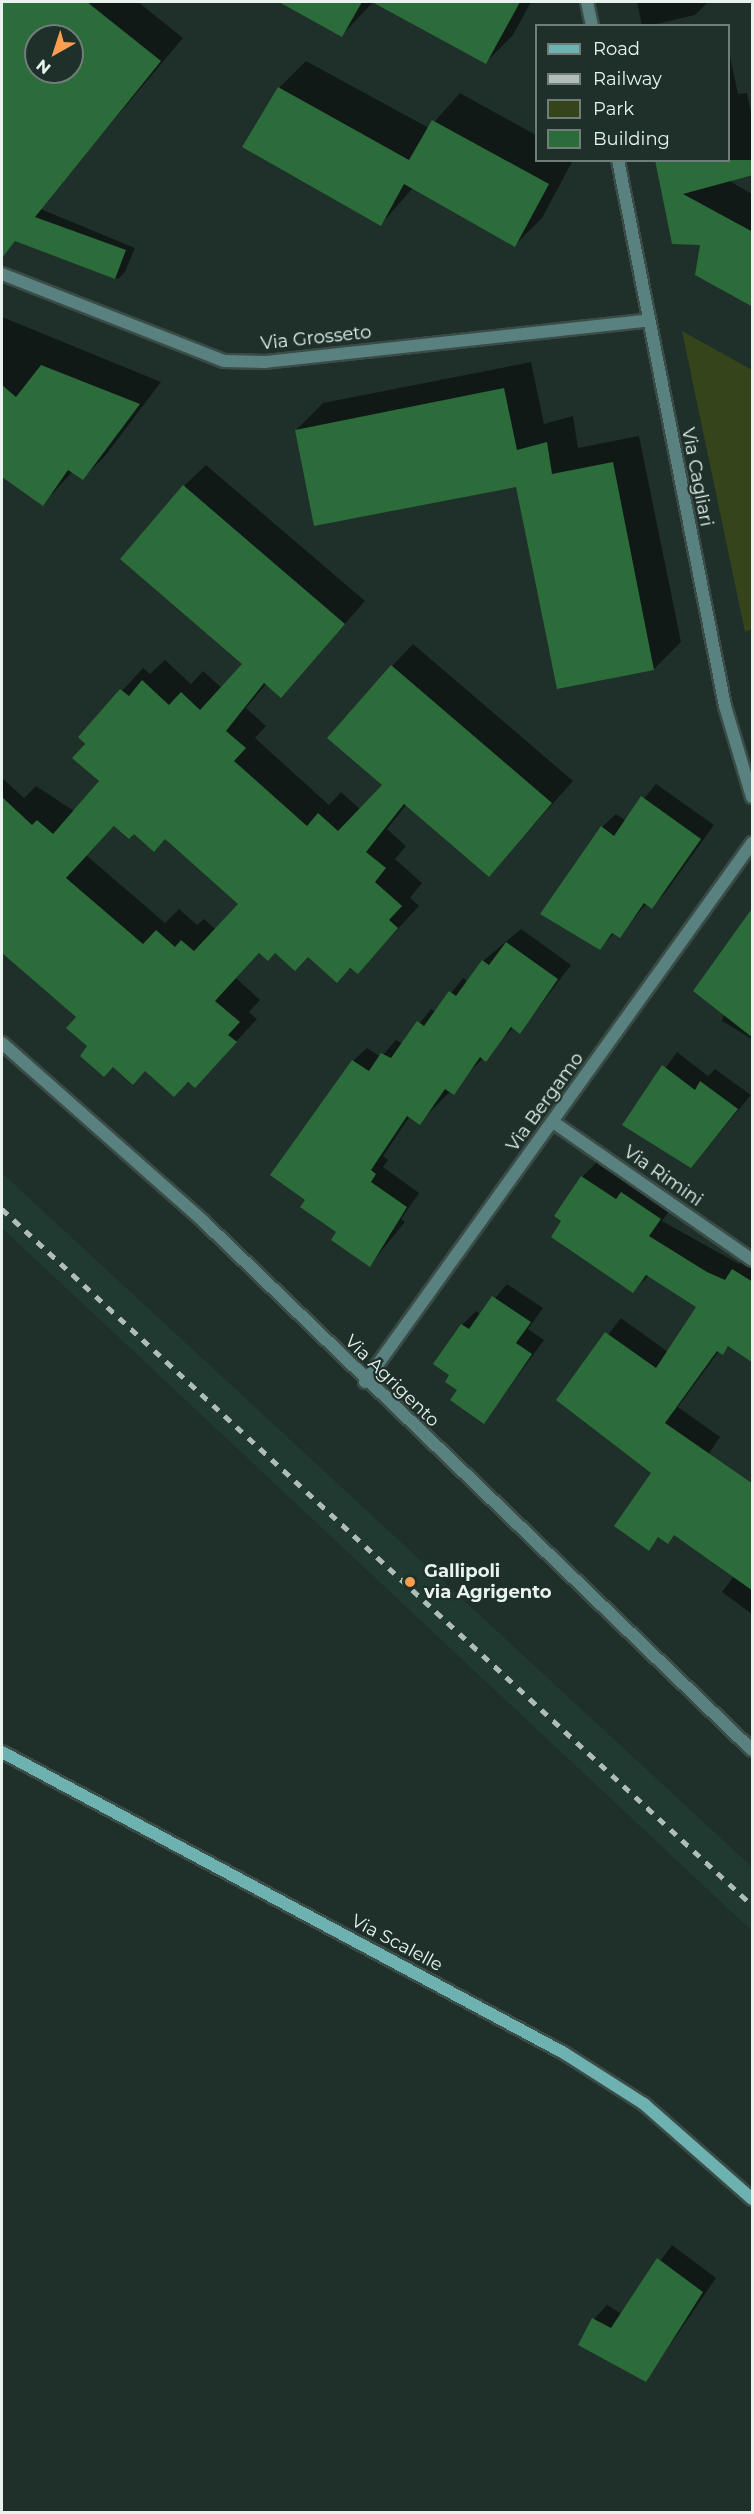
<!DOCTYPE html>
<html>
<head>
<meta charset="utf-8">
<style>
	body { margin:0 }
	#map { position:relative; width:754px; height:2514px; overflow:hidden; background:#1f302a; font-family:Montserrat,sans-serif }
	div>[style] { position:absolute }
	.built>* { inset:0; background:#203a31 }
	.green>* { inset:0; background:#35441b }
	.shadow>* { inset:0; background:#0007 }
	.building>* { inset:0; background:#2c6b3a }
	.roads { filter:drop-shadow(2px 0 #3b4b46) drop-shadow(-2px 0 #3b4b46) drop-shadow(0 2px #3b4b46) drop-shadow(0 -2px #3b4b46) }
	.street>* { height:12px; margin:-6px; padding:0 6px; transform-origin:6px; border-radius:6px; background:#588180 }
	.secondary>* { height:12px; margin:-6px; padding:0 6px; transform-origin:6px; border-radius:6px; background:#6db2b0 }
	.rail>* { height:4.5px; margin-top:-2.25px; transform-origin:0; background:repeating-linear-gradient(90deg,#afbcb7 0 8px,transparent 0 16px) }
	.dots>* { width:16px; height:16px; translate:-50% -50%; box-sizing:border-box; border:3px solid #1f302a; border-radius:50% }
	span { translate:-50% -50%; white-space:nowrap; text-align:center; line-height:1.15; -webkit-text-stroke:4.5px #1f302a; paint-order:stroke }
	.street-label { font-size:18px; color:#e8f3ef }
	.poi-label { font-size:18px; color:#e8f3ef; font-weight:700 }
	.left { translate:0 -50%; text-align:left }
	.frame { position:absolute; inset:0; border:3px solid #e8f3ef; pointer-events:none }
	.legend { position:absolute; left:535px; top:24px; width:195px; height:138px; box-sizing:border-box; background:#1f302a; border:2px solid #6f7e79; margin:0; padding:8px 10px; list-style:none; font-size:18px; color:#e8f3ef }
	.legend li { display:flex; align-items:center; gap:12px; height:30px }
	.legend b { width:30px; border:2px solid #6f7e79 }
	.north { position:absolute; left:24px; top:24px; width:60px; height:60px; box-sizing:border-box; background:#1f302a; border:2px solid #6f7e79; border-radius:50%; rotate:219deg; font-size:16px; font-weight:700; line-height:24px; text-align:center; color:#e8f3ef }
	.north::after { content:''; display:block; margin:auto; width:21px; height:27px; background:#fb9e50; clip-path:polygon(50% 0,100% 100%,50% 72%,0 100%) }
</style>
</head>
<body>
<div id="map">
	<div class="built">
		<div style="clip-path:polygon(2px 1173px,752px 1867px,752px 1931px,2px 1228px)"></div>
	</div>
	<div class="green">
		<div style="clip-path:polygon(682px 331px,752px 370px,752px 629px,745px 632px)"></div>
	</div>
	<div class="shadow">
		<div style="clip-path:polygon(evenodd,10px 2px,138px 2px,183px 38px,60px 184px,2px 137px,2px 12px,10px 2px,36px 36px,72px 36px,72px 72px,36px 72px,36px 36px)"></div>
		<div style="clip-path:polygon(282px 2px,373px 2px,342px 35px)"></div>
		<div style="clip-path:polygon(375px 2px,531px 2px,513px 35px,485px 63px)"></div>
		<div style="clip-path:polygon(637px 2px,708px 2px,695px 15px,647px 26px,642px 26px)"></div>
		<div style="clip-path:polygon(729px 52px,738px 94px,747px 93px,752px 117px,752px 161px,728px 180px,752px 194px,752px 305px,702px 244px,657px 160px,728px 160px)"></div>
		<div style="clip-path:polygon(306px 61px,429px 128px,460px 93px,536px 135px,536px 160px,573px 160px,542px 218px,515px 245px,413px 188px,381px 224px,279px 88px)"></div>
		<div style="clip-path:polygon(2px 193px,135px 248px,125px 272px,118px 279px,2px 232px)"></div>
		<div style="clip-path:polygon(2px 317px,161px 382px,105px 456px,83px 478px,73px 471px,43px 504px,2px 475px)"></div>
		<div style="clip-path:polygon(531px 362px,544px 424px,573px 416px,578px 448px,639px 436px,681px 642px,654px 669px,517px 485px,296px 430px,323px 403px)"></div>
		<div style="clip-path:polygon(evenodd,206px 465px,365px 601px,281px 696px,267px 683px,246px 708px,266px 726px,255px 738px,329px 805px,341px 792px,361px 810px,384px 785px,392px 666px,413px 644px,573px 781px,489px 875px,407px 804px,387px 829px,406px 846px,395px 859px,422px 883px,410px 898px,419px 906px,358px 972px,309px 956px,260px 952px,236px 978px,260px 1000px,249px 1012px,257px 1019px,195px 1086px,89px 1046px,78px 1017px,2px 953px,2px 778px,24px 798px,36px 786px,74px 811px,101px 781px,80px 737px,143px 668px,150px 674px,165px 660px,191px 684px,203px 671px,222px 688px,245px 664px,184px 486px,206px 465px,115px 825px,166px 837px,240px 904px,216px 930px,204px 919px,197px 925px,179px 909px,165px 923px,87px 856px,115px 825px)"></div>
		<div style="clip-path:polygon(656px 784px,714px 825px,665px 893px,652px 907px,647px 903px,619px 936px,614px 933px,600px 948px,602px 827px,616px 814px,626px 821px)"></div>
		<div style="clip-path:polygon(752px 914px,752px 1039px,722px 1021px)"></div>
		<div style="clip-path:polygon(521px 929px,571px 965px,520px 1032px,514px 1027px,419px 1123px,410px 1116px,383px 1156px,388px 1160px,383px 1167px,419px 1193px,401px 1219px,405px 1222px,370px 1265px,307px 1199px,353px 1061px,367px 1048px,381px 1057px,396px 1040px,403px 1044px,431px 1009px,436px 1012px,463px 978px,468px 982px,483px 961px)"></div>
		<div style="clip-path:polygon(677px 1052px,708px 1076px,715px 1069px,751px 1095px,691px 1167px,625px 1125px)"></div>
		<div style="clip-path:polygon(597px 1162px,630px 1184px,637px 1178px,674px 1204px,662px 1221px,739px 1264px,748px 1255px,752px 1258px,752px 1361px,730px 1346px,719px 1351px,678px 1407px,720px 1437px,658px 1530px,654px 1473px,558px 1399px,621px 1318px,668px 1352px,698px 1306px,649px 1275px,633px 1291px,564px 1220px,582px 1177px)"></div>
		<div style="clip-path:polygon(507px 1284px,543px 1308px,528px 1329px,544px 1340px,484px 1422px,451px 1375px,435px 1364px,462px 1325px,476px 1311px,481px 1315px)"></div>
		<div style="clip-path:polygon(752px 1492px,752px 1614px,722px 1592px,734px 1576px)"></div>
		<div style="clip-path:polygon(672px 2245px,716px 2278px,646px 2380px,594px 2319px,607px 2305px,622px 2314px)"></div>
	</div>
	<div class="building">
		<div style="clip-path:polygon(evenodd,2px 2px,87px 2px,161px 61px,35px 217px,126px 250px,115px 279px,15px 241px,2px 258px,2px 2px,36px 36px,72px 36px,72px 72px,36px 72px,36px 36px)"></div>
		<div style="clip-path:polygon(279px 2px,362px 2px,342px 37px)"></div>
		<div style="clip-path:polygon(372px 2px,520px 2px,486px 64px)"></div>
		<div style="clip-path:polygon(278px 87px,409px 160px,432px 120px,549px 184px,515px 247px,404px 184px,381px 226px,242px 147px)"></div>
		<div style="clip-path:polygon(655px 160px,753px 160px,753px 175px,683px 194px,753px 232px,753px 307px,695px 275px,700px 245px,672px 244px)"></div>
		<div style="clip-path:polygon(41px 365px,140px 404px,83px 480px,68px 470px,43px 506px,2px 477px,2px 385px,16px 397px)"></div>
		<div style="clip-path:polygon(504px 388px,517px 450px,547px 442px,552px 474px,613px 462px,654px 670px,557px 689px,516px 487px,314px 526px,295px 430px)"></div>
		<div style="clip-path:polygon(evenodd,183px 485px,345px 624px,281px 698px,264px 683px,226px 731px,246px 748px,234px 761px,307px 826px,318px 813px,338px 831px,382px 785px,327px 738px,391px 665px,552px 803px,489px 877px,404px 804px,366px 852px,386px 868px,375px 882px,402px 906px,389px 920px,398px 928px,358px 974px,350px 968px,337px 983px,308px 957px,295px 971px,275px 953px,268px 961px,259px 953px,215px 1001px,240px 1022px,228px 1035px,237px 1042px,195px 1088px,188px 1082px,174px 1097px,145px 1071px,133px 1085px,113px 1067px,104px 1077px,80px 1056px,87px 1046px,66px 1028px,76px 1017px,2px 953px,2px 797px,32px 825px,37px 820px,53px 834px,99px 781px,72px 758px,85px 744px,78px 737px,120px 689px,129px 696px,142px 680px,169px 705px,181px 692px,200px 710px,242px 664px,120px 559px,183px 485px,114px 826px,129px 839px,134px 834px,154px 852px,165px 839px,238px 904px,194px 951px,181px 940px,175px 947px,156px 930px,143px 944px,66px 878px,114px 826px)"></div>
		<div style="clip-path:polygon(641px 796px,701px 839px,652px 909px,644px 903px,620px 938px,612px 933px,600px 950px,540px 914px,601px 826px,614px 836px)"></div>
		<div style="clip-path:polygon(753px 907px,753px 1038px,693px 991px)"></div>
		<div style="clip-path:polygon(506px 942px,558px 979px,520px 1034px,511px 1027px,486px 1062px,480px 1057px,454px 1095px,445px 1089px,420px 1125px,407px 1116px,371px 1170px,376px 1174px,371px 1182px,407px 1207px,370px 1267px,331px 1240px,336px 1232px,300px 1207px,305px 1200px,270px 1175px,352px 1060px,369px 1071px,381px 1053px,391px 1058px,417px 1021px,424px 1026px,449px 991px,456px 996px,482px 960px,489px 965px)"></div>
		<div style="clip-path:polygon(662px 1065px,695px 1090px,700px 1081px,738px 1109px,691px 1168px,622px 1125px)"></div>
		<div style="clip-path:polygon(581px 1176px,616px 1199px,621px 1192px,661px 1219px,649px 1236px,707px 1272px,725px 1280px,732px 1269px,753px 1282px,753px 1363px,728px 1346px,723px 1355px,717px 1351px,665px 1423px,753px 1484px,753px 1591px,674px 1535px,668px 1544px,658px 1537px,649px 1551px,614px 1526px,651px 1473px,556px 1400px,605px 1332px,656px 1368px,696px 1307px,646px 1275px,633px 1293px,551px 1237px,561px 1221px,554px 1216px)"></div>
		<div style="clip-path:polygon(492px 1296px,531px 1322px,516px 1343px,532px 1354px,484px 1424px,450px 1400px,457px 1390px,445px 1382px,449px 1375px,433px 1364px,461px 1324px,469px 1329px)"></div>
		<div style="clip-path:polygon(657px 2258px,703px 2292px,646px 2382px,578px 2345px,592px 2318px,611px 2328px)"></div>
	</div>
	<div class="roads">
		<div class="street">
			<div style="left:587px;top:2px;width:25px;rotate:78deg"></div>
			<div style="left:618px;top:160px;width:556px;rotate:78.91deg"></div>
			<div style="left:725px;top:706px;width:95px;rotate:73.5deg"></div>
			<div style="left:2px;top:274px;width:238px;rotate:21.4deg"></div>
			<div style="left:224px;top:361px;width:41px;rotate:1.4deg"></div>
			<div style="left:265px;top:362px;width:386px;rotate:-6.2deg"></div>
			<div style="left:2px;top:1043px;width:268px;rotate:41.5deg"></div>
			<div style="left:203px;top:1221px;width:762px;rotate:43.94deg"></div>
			<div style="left:553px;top:1122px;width:242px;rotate:34.7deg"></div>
			<div style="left:365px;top:1382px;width:664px;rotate:-54.32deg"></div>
		</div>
		<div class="secondary">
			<div style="left:2px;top:1752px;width:638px;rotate:28.17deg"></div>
			<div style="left:564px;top:2053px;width:95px;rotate:32.5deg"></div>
			<div style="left:644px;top:2104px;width:144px;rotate:41.3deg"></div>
		</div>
	</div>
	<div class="rail">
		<div style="left:2px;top:1209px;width:1023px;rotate:42.86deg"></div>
	</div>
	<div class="dots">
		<div style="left:410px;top:1582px;background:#fb9e50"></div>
	</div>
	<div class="street-label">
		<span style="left:316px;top:338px;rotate:-6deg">Via Grosseto</span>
		<span style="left:697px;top:477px;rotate:79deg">Via Cagliari</span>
		<span style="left:545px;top:1102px;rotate:-54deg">Via Bergamo</span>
		<span style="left:663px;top:1176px;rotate:35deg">Via Rimini</span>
		<span style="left:392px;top:1381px;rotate:44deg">Via Agrigento</span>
		<span style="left:397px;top:1943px;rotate:28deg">Via Scalelle</span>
	</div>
	<div class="poi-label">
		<span class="left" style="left:424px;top:1582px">Gallipoli<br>via Agrigento</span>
	</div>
	<div class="frame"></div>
	<ul class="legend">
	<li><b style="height:8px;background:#6db2b0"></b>Road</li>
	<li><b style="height:8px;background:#afbcb7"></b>Railway</li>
	<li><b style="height:16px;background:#35441b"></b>Park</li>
	<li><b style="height:16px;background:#2c6b3a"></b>Building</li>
	</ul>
	<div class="north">N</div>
</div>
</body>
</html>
